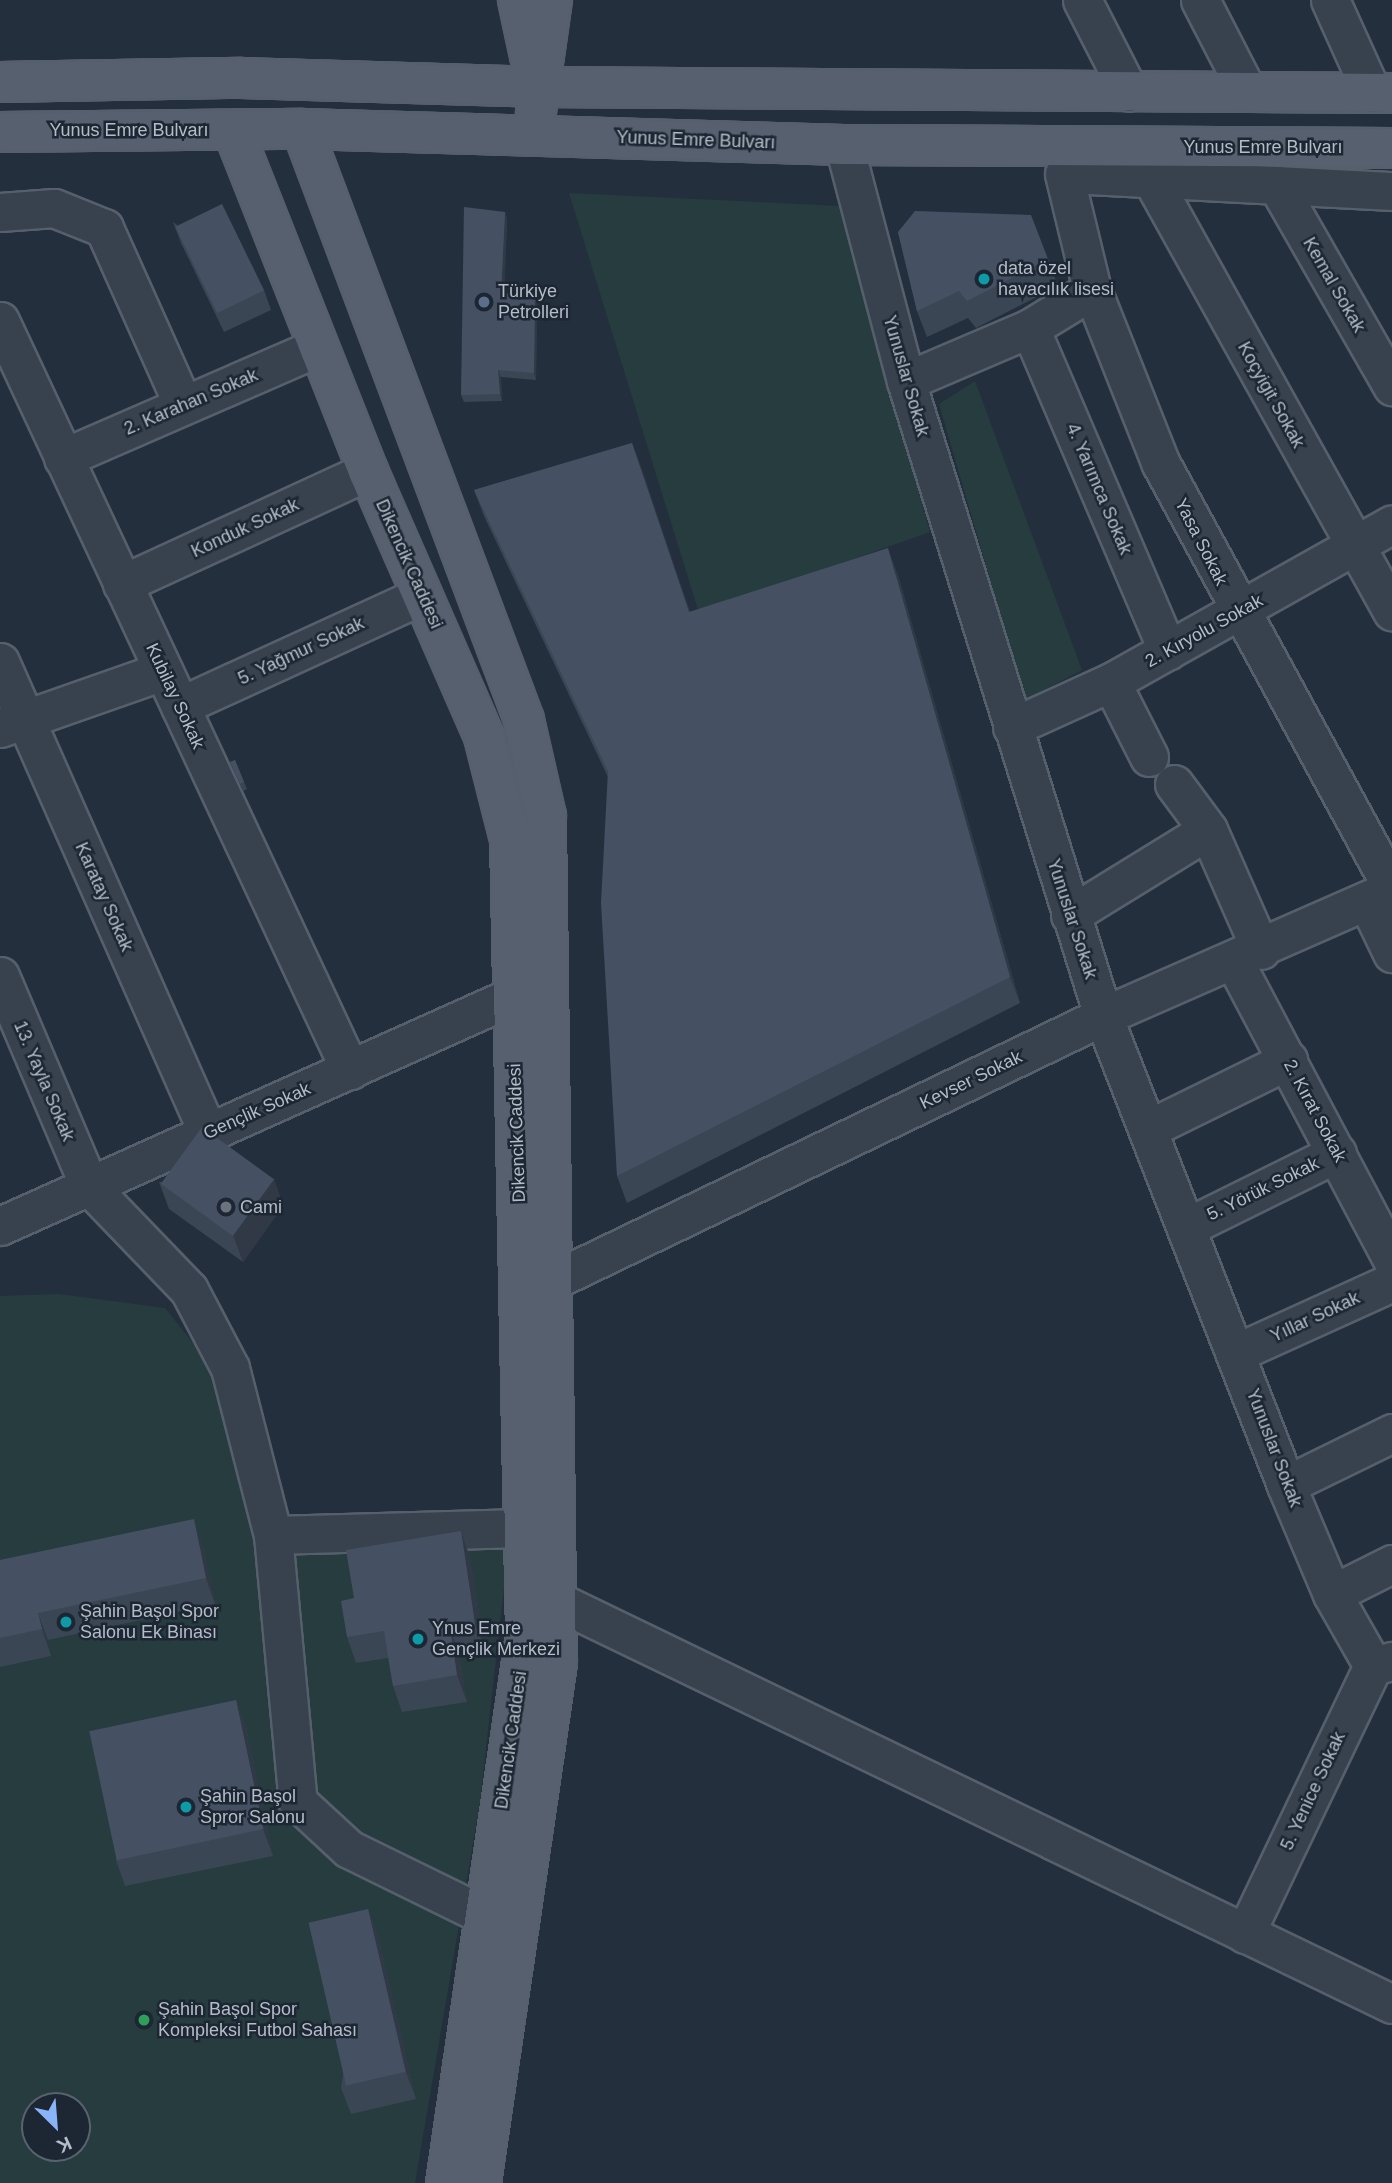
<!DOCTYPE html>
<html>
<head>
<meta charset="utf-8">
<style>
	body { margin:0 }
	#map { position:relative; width:1392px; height:2183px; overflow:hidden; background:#242f3e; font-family:Arial,sans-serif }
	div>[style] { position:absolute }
	.green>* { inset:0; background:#263c3f }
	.roads { filter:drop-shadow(2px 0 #565f6c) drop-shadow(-2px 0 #565f6c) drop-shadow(0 2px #565f6c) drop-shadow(0 -2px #565f6c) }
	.minor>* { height:37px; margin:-18.5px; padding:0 18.5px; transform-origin:18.5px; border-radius:18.5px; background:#38414e }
	.major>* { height:38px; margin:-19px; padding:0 19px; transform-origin:19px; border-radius:19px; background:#56606e }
	.wall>* { inset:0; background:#3b4654 }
	.shaded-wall>* { inset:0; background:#303945 }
	.building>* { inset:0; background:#455162; transform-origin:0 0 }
	.dots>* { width:19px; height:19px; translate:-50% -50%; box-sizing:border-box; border:4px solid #1d2633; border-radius:50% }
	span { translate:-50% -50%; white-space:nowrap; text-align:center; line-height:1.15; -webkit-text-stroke:5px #1d2633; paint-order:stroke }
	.street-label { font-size:18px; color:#b4bcc9 }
	.poi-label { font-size:18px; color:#b4bcc9 }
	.left { translate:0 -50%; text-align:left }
	.north { position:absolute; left:21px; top:2092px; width:70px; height:70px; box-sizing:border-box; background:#1d2633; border:2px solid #59626f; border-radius:50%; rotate:155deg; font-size:19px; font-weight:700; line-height:28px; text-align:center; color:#b4bcc9 }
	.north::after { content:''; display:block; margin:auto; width:24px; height:32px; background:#8ab4f8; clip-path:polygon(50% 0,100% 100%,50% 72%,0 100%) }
</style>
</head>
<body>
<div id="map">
	<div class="green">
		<div style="clip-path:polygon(569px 193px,840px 206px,930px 532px,699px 613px)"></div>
		<div style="clip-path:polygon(975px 381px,1082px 670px,1025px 700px,939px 404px)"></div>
		<div style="clip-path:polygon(evenodd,59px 1294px,165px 1308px,221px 1378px,285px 1538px,510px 1534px,480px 1802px,415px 2183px,0 2183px,0 1296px,59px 1294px,35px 2106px,77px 2106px,77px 2148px,35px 2148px,35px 2106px)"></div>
	</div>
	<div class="roads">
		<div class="minor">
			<div style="left:1082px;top:0;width:103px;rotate:62.9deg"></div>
			<div style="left:1200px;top:0;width:102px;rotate:62.7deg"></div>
			<div style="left:1330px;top:0;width:102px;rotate:65.7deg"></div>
			<div style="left:844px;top:145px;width:244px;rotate:75.3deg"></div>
			<div style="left:906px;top:381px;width:665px;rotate:72.76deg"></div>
			<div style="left:1103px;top:1016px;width:503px;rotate:68.68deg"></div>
			<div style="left:1286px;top:1485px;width:118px;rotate:67.1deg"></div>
			<div style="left:1332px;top:1594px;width:83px;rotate:60.3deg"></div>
			<div style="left:1151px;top:178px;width:496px;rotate:60.9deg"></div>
			<div style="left:1277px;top:185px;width:232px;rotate:60.2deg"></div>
			<div style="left:1392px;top:191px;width:328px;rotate:-177deg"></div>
			<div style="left:1064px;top:174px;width:119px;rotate:76.4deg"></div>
			<div style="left:1092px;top:290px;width:185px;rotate:68.4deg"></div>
			<div style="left:1160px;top:462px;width:485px;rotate:61.4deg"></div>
			<div style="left:0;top:212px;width:54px;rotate:-4.2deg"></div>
			<div style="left:54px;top:208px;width:54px;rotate:21.8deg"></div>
			<div style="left:104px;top:228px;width:194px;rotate:65.9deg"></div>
			<div style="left:0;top:321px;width:827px;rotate:64.95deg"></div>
			<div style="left:1030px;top:328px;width:351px;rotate:66.9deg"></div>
			<div style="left:906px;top:381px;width:135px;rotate:-23.1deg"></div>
			<div style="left:1030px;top:328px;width:73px;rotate:-31.5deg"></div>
			<div style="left:63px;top:458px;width:278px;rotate:-23.5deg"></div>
			<div style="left:122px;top:584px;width:271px;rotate:-24.7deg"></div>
			<div style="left:0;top:662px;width:515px;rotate:66.17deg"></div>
			<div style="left:1111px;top:682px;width:84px;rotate:63.1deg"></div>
			<div style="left:180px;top:706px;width:266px;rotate:-24.6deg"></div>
			<div style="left:1012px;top:727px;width:109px;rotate:-24.4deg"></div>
			<div style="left:1111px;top:682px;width:322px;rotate:-29.3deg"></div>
			<div style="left:0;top:728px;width:173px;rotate:-19.3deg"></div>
			<div style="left:1174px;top:784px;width:57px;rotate:53.5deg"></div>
			<div style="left:1208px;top:830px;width:131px;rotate:66.2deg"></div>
			<div style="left:1367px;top:901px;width:58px;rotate:64.3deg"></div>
			<div style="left:1070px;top:915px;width:162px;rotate:-31.6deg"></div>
			<div style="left:1235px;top:963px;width:336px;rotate:62.1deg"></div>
			<div style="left:0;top:976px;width:228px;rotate:67deg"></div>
			<div style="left:89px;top:1186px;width:144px;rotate:46.1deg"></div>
			<div style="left:189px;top:1290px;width:88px;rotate:62.3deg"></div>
			<div style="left:230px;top:1368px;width:172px;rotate:75.6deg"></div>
			<div style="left:273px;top:1535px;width:268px;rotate:84.7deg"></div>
			<div style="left:298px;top:1802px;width:69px;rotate:42.7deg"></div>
			<div style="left:349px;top:1849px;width:153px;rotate:26.1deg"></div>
			<div style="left:1150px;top:1128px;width:154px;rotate:-26.2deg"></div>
			<div style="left:0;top:1226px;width:562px;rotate:-24.15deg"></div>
			<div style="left:1189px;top:1226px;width:165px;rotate:-26.3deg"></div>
			<div style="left:554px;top:1280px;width:609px;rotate:-25.68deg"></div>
			<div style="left:1103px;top:1016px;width:316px;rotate:-23.7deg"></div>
			<div style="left:1238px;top:1352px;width:169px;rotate:-24.4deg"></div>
			<div style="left:1286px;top:1485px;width:118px;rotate:-26.1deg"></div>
			<div style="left:273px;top:1535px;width:256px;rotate:-1.6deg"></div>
			<div style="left:1332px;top:1594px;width:67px;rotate:-26.6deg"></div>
			<div style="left:559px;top:1602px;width:925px;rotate:25.76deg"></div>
			<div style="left:1245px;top:1934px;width:297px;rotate:-64.5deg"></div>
			<div style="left:1373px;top:1666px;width:20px;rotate:-15deg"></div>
		</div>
		<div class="major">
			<div style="left:518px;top:0;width:72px;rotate:77.9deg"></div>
			<div style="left:0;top:82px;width:241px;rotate:-1deg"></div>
			<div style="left:241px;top:78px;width:296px;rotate:1.7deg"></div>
			<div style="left:537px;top:87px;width:855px;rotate:0.4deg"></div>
			<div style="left:536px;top:112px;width:113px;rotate:-81.9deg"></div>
			<div style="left:302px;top:129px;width:631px;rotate:69.41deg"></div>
			<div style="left:524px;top:720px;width:98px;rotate:77.1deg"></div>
			<div style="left:546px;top:816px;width:847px;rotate:89.26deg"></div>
			<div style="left:557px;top:1663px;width:526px;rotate:98.32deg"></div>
			<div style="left:233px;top:130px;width:367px;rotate:68.4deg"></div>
			<div style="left:368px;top:471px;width:290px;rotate:66.4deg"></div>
			<div style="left:484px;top:737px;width:106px;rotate:75.8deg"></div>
			<div style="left:510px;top:840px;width:794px;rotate:88.85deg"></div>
			<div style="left:526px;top:1634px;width:555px;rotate:98.29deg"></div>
			<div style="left:0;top:132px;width:302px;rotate:-0.6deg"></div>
			<div style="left:302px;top:129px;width:542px;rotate:1.69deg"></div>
			<div style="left:844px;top:145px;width:548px;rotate:0.31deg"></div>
		</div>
	</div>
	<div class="wall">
		<div style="clip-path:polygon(505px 212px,507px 219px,504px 293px,535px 295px,537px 302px,536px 380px,501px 377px,502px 401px,464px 402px,461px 395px)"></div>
		<div style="clip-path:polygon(173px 222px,264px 290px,271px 310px,224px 332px,181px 243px)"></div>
		<div style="clip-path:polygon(898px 232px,1048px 259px,1058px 286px,976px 328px,968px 318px,927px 337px,917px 311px)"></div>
		<div style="clip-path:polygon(632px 443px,690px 612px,898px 575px,1020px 1003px,627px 1203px,617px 1176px,608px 777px,484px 516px,474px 490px)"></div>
		<div style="clip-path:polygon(235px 760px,247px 789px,243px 791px,230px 762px)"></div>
		<div style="clip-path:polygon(274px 1179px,283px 1206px,243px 1262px,169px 1209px,159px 1182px)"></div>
		<div style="clip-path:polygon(461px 1531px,470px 1558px,485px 1650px,459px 1654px,467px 1702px,402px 1712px,393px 1686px,388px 1658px,356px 1663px,347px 1637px,354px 1598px)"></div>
		<div style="clip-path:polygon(203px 1546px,215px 1604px,48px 1640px,51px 1656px,0 1667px,0 1560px)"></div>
		<div style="clip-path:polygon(236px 1700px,246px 1727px,273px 1856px,125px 1886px,116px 1860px)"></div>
		<div style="clip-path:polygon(368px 1909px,378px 1935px,416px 2099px,351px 2114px,341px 2088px)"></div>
	</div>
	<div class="shaded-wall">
		<div style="clip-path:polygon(505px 212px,507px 219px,504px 300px,501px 293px)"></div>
		<div style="clip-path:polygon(535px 295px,537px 302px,536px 380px,534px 373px)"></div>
		<div style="clip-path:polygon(498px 370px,501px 377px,502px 401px,500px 394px)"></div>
		<div style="clip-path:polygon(632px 443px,642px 469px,699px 639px,689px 612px)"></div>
		<div style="clip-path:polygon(888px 548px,898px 575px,1020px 1003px,1010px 977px)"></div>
		<div style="clip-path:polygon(274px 1179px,283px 1206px,243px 1262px,233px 1235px)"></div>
		<div style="clip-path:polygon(194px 1519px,203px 1546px,215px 1604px,206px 1578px)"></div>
		<div style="clip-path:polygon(461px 1531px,470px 1558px,485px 1650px,475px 1624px)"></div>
		<div style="clip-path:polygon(38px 1613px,48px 1640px,51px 1656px,42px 1629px)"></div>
		<div style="clip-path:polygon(450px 1628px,459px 1654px,467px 1702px,457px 1675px)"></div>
		<div style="clip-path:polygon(236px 1700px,246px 1727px,273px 1856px,263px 1829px)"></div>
		<div style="clip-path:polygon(368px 1909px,378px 1935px,416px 2099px,406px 2072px)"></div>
	</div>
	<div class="building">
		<div style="left:222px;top:204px;width:96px;height:52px;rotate:64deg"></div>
		<div style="clip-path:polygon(464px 207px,505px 212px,501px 293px,535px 295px,534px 373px,498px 370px,500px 394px,461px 395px)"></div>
		<div style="clip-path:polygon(915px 211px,1031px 215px,1048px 259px,967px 301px,959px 291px,917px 311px,898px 232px)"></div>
		<div style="clip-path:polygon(632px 443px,689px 612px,888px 548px,1010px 977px,617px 1176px,601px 903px,608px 771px,474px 490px)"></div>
		<div style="clip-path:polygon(235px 760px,244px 782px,240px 784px,230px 762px)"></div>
		<div style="left:202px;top:1127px;width:89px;height:70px;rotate:36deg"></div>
		<div style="clip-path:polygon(194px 1519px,206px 1578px,38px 1613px,42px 1629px,0 1638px,0 1560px)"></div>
		<div style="clip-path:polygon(461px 1531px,475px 1624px,450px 1628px,457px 1675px,393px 1686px,384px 1631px,347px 1637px,341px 1601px,354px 1598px,346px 1550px)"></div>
		<div style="left:236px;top:1700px;width:132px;height:150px;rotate:78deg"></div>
		<div style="left:368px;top:1909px;width:167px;height:61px;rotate:77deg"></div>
	</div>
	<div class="dots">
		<div style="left:984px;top:279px;background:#0f9aa8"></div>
		<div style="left:484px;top:302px;background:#5c6f8a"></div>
		<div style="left:226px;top:1207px;background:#6b7280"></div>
		<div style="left:66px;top:1622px;background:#0f9aa8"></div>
		<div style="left:418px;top:1639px;background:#0f9aa8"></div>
		<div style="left:186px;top:1807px;background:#0f9aa8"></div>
		<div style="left:144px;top:2020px;background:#2e9e5b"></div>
	</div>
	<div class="street-label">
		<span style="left:129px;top:130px">Yunus Emre Bulvarı</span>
		<span style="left:696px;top:140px;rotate:2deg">Yunus Emre Bulvarı</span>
		<span style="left:1263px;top:147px">Yunus Emre Bulvarı</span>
		<span style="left:1334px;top:285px;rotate:60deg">Kemal Sokak</span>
		<span style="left:906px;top:376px;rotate:74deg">Yunuslar Sokak</span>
		<span style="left:1271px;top:395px;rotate:61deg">Koçyigit Sokak</span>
		<span style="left:191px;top:402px;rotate:-23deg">2. Karahan Sokak</span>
		<span style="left:1099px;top:489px;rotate:67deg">4. Yarımca Sokak</span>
		<span style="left:245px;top:528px;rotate:-25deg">Konduk Sokak</span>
		<span style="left:1201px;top:542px;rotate:63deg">Yasa Sokak</span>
		<span style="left:409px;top:564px;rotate:66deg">Dikencik Caddesi</span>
		<span style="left:1204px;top:631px;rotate:-29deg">2. Kıryolu Sokak</span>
		<span style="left:301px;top:651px;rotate:-25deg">5. Yağmur Sokak</span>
		<span style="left:175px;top:696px;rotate:65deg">Kubilay Sokak</span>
		<span style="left:104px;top:897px;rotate:66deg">Karatay Sokak</span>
		<span style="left:1072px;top:919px;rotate:72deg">Yunuslar Sokak</span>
		<span style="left:971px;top:1080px;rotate:-26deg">Kevser Sokak</span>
		<span style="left:44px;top:1081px;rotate:67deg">13. Yayla Sokak</span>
		<span style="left:257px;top:1111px;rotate:-24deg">Gençlik Sokak</span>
		<span style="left:1315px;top:1111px;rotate:62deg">2. Kırat Sokak</span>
		<span style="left:517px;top:1133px;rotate:-92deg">Dikencik Caddesi</span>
		<span style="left:1263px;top:1189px;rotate:-26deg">5. Yörük Sokak</span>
		<span style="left:1315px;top:1317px;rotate:-25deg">Yıllar Sokak</span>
		<span style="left:1274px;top:1448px;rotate:69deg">Yunuslar Sokak</span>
		<span style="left:511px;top:1740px;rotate:-82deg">Dikencik Caddesi</span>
		<span style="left:1313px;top:1791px;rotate:-65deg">5. Yenice Sokak</span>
	</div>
	<div class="poi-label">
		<span class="left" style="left:998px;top:279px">data özel<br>havacılık lisesi</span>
		<span class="left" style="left:498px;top:302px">Türkiye<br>Petrolleri</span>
		<span class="left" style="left:240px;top:1207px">Cami</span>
		<span class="left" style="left:80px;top:1622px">Şahin Başol Spor<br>Salonu Ek Binası</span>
		<span class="left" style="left:432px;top:1639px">Ynus Emre<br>Gençlik Merkezi</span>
		<span class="left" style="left:200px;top:1807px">Şahin Başol<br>Spror Salonu</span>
		<span class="left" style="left:158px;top:2020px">Şahin Başol Spor<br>Kompleksi Futbol Sahası</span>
	</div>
	<div class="north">K</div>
</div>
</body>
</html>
